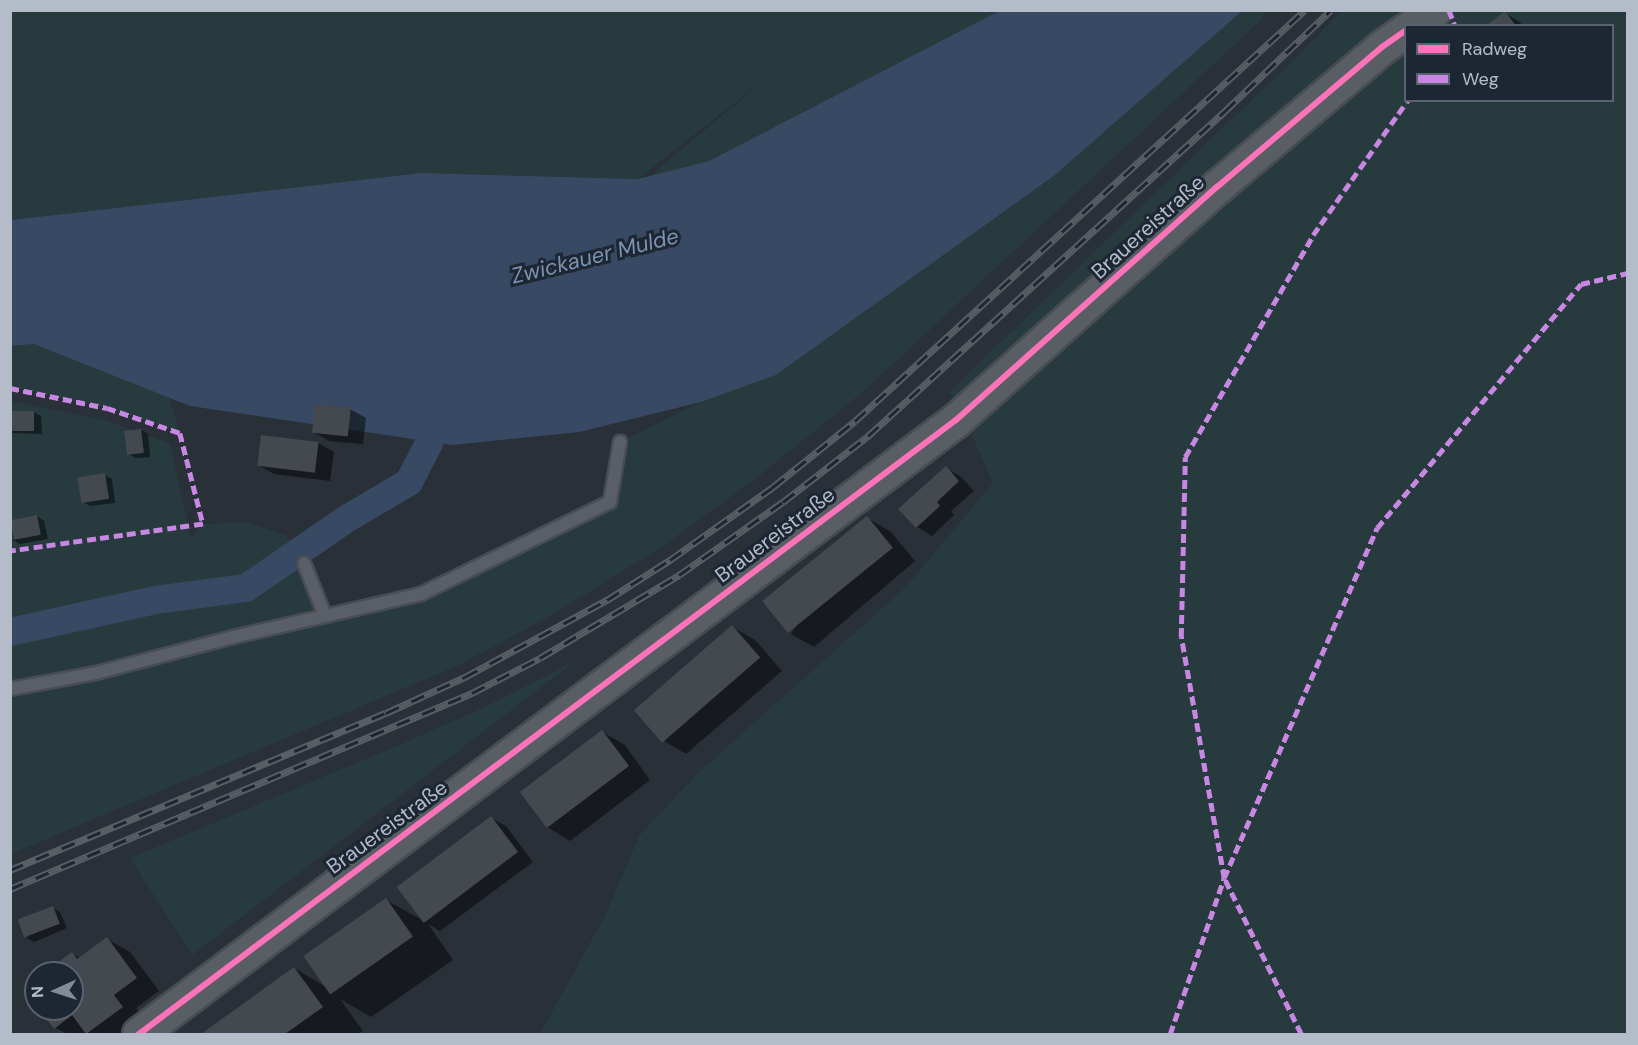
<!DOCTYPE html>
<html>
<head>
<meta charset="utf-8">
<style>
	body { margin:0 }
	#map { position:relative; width:1638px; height:1045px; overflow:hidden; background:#2a3038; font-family:"DM Sans",sans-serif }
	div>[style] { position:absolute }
	.green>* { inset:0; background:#273a3e }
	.water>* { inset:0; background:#384963 }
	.shadow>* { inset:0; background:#0007 }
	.canal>* { height:28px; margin:-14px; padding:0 14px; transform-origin:14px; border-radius:14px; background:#384963 }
	.building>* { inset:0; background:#444950; transform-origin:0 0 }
	.roads { filter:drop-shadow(2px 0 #484c53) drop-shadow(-2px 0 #484c53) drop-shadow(0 2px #484c53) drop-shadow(0 -2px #484c53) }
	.lane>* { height:12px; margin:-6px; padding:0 6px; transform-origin:6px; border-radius:6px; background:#5a5e66 }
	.secondary>* { height:33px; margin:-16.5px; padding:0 16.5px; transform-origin:16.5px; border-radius:16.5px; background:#595d64 }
	.rail>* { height:7px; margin-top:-3.5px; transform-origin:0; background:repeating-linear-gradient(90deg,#1d2633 0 14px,#595d64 0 28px); box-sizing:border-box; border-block:2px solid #595d64 }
	.quiet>* { height:4.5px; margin-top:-2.25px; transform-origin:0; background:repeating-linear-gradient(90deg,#c787e3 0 9px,transparent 0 13.5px) }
	.cycleway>* { height:6px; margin:-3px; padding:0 3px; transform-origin:3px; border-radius:3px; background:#fb73b8 }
	span { translate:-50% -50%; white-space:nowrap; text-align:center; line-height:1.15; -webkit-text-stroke:6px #1d2633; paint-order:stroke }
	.street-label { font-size:21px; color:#b4bcc9 }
	.water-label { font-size:22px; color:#7c92b1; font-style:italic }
	.frame { position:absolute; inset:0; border:12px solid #b4bcc9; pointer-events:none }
	.legend { position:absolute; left:1404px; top:24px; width:210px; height:78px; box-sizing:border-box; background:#1d2633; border:2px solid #59626f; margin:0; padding:8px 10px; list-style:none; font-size:18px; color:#b4bcc9 }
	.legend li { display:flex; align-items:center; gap:12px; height:30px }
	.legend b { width:30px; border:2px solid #59626f }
	.north { position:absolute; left:24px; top:961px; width:60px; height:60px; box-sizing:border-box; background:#1d2633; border:2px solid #59626f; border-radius:50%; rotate:267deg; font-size:16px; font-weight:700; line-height:24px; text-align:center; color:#b4bcc9 }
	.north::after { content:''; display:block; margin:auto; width:21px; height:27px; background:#848b96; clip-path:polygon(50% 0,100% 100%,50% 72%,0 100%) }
</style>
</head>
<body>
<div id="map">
	<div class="green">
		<div style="clip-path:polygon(10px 11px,999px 11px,709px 161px,650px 176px,769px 76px,638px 179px,421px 173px,11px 220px)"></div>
		<div style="clip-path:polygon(1242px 11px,1267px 11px,1262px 19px,864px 391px,755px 479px,663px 546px,550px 616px,459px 665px,11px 854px,11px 401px,104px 420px,170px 443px,191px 539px,203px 524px,247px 522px,287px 536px,325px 616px,421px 594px,610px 502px,620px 442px,701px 402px,776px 375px,1055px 175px)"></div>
		<div style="clip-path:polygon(evenodd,1341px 11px,1627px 11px,1627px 1034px,540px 1034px,605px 916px,639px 836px,698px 773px,906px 587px,993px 483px,957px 401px,948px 393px,1313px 41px,1341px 11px,1406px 26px,1612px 26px,1612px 100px,1406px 100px,1406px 26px)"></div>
		<div style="clip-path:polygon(34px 344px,169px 397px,180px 433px,107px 408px,11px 388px,11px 346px)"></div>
		<div style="clip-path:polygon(574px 662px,192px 955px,130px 858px,397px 746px,478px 710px)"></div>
	</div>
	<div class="water">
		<div style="clip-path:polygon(999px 11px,1242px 11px,1055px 175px,776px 375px,701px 402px,579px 432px,453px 445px,190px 406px,34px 344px,11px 346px,11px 220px,421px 173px,638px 179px,709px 161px)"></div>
	</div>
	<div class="shadow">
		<div style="clip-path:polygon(1505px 13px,1520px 22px,1523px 26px,1488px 26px)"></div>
		<div style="clip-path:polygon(350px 409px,366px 418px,363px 444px,329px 441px,313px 432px)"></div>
		<div style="clip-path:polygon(34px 412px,41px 416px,42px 434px,10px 433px,10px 413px)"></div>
		<div style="clip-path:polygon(141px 430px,148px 434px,150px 457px,136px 458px,128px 454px)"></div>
		<div style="clip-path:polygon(318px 443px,334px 452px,330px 481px,274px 474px,258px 465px)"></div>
		<div style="clip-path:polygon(946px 468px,961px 477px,974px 491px,951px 511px,954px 515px,932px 536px,917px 527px)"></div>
		<div style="clip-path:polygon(105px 475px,112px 479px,115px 503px,90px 506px,83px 502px)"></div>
		<div style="clip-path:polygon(37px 516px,44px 521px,48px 539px,20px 544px,13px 540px)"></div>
		<div style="clip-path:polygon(867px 518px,890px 531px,915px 561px,814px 647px,791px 634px)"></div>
		<div style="clip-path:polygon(732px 627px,755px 640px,782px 671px,686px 754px,664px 741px)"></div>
		<div style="clip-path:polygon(602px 732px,625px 745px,650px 780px,570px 841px,547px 827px)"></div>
		<div style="clip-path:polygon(491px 818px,506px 826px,533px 862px,440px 931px,428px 924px,453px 960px,371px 1017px,340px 999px,363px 1031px,358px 1034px,204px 1034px,294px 968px,326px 987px,386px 900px,424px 921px)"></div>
		<div style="clip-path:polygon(52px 908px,60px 912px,67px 928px,34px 942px,27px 938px)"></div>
		<div style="clip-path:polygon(107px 939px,130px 952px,159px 991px,136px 1008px,144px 1020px,125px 1034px,68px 1034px,55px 1028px,42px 1009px,72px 1009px,72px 973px,60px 973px,72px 954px,80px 958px)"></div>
		<div style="clip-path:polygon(36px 990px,36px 1001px,31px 994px)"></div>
	</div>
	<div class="canal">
		<div style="left:10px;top:632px;width:148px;rotate:-12.4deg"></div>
		<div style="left:155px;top:600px;width:92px;rotate:-7.5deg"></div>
		<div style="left:246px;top:588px;width:124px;rotate:-34.5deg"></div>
		<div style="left:348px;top:518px;width:71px;rotate:-30.5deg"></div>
		<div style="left:409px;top:482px;width:46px;rotate:-62.9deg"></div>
	</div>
	<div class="building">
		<div style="clip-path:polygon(1505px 11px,1516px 26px,1486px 26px)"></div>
		<div style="left:315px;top:404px;width:36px;height:29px;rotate:6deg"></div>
		<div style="left:10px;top:411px;width:24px;height:20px"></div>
		<div style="left:141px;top:429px;width:24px;height:17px;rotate:83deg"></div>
		<div style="left:261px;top:435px;width:58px;height:31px;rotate:7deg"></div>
		<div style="clip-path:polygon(946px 466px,959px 481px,937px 502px,940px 506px,916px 528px,898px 509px)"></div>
		<div style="left:105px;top:473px;width:26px;height:28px;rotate:81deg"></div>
		<div style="left:37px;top:515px;width:20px;height:27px;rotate:79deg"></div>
		<div style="left:867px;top:516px;width:41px;height:135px;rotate:51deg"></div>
		<div style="left:732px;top:625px;width:43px;height:130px;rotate:49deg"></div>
		<div style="left:602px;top:730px;width:45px;height:103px;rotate:53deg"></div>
		<div style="left:491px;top:816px;width:45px;height:118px;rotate:53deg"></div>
		<div style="left:386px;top:898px;width:47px;height:101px;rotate:55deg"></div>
		<div style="left:53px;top:906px;width:19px;height:38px;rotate:69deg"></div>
		<div style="clip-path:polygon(107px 937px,137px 978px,114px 995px,123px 1007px,86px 1034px,72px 1015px,54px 1029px,40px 1009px,72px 1009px,72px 973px,58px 973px,53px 966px,72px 952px,77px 959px)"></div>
		<div style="clip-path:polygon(294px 967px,323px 1007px,285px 1034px,201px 1034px)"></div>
	</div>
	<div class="roads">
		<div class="lane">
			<div style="left:304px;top:563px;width:57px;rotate:68.4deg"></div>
			<div style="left:10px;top:689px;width:87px;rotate:-10.5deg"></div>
			<div style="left:96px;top:673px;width:142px;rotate:-14.7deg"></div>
			<div style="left:233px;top:637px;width:193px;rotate:-12.9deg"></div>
			<div style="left:421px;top:594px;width:210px;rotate:-26deg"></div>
			<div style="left:610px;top:502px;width:61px;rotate:-80.5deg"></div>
		</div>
		<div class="secondary">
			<div style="left:1412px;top:26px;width:27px;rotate:-36deg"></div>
			<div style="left:139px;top:1034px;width:1022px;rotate:-36.93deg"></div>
			<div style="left:956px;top:420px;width:350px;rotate:-41.8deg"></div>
			<div style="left:1217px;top:187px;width:216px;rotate:-40.3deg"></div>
			<div style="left:1382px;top:47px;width:29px;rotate:-35deg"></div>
		</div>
	</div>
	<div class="rail">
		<div style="left:10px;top:870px;width:407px;rotate:-22.7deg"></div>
		<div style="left:386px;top:713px;width:87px;rotate:-24.5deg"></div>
		<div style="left:465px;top:677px;width:162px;rotate:-28.5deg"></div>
		<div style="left:607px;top:600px;width:75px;rotate:-32.4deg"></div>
		<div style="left:670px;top:560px;width:126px;rotate:-35.3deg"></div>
		<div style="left:773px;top:487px;width:105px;rotate:-38.8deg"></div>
		<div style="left:855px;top:421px;width:609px;rotate:-42.41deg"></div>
		<div style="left:10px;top:889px;width:502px;rotate:-22.99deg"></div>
		<div style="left:472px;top:693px;width:76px;rotate:-27.2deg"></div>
		<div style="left:540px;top:658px;width:162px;rotate:-30.8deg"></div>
		<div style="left:679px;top:575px;width:127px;rotate:-35.1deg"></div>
		<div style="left:783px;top:502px;width:108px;rotate:-37.8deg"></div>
		<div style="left:868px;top:436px;width:483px;rotate:-42.3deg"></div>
		<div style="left:1225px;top:111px;width:146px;rotate:-43.6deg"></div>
	</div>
	<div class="quiet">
		<div style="left:1449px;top:10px;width:17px;rotate:69deg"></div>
		<div style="left:10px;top:388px;width:99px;rotate:11.7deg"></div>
		<div style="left:107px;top:408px;width:77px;rotate:18.9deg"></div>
		<div style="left:180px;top:433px;width:94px;rotate:75.8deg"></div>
		<div style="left:203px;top:524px;width:195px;rotate:172deg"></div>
		<div style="left:1170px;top:1034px;width:165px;rotate:-70.9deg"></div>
		<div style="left:1224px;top:878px;width:382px;rotate:-66.4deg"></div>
		<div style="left:1377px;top:528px;width:318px;rotate:-50.1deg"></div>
		<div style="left:1581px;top:284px;width:48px;rotate:-13.2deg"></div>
		<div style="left:1301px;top:1034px;width:174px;rotate:-116.3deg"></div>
		<div style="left:1224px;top:878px;width:245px;rotate:-100.1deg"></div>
		<div style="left:1181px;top:637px;width:180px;rotate:-88.7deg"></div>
		<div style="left:1185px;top:457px;width:256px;rotate:-60deg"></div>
		<div style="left:1313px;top:235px;width:165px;rotate:-54.9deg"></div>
	</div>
	<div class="cycleway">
		<div style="left:139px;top:1034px;width:1022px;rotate:-36.93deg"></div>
		<div style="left:956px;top:420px;width:350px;rotate:-41.8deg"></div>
		<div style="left:1217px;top:187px;width:216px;rotate:-40.3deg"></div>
		<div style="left:1382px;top:47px;width:29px;rotate:-35deg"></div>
	</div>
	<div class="street-label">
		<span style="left:1148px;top:227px;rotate:-42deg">Brauereistraße</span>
		<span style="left:775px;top:535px;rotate:-37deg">Brauereistraße</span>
		<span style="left:387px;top:827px;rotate:-36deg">Brauereistraße</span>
	</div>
	<div class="water-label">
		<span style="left:595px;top:256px;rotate:-14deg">Zwickauer Mulde</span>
	</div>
	<div class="frame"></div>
	<ul class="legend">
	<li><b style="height:8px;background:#fb73b8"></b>Radweg</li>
	<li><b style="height:8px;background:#c787e3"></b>Weg</li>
	</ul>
	<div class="north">N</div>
</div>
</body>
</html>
